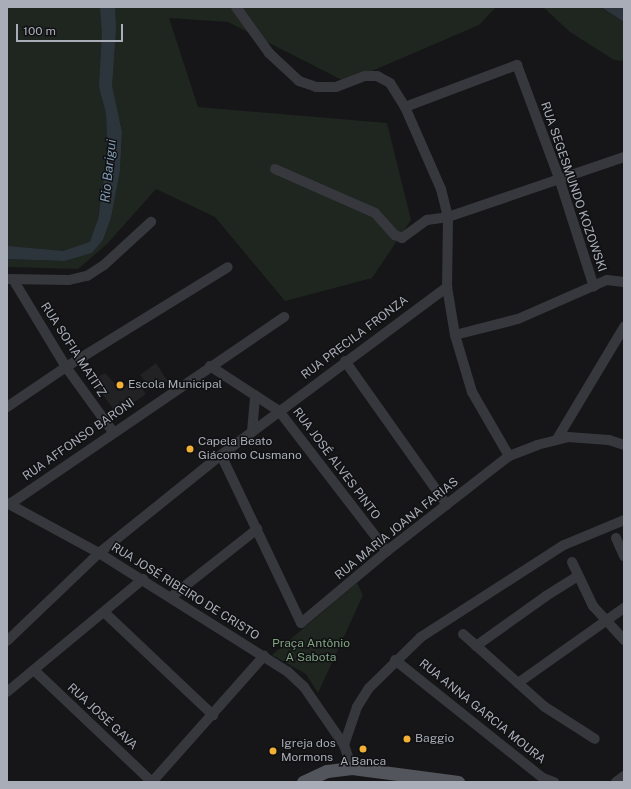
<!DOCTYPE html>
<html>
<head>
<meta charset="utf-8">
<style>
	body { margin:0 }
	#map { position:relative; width:631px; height:789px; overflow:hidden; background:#161618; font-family:"Public Sans",sans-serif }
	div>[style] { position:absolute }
	.built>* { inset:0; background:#222225 }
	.green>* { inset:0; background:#1e261f }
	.water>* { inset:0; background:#2c353c }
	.minor>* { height:10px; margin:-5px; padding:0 5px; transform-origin:5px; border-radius:5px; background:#37383d }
	.major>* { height:13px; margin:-6.5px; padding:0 6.5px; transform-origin:6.5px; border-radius:6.5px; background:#53555c }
	.dots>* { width:11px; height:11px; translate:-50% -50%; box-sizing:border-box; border:2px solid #111113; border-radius:50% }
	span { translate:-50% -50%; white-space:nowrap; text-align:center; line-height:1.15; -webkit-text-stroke:3px #111113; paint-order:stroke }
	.street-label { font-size:12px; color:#a8adb8 }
	.poi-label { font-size:12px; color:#a8adb8 }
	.left { translate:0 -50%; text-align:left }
	.park-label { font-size:12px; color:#7fa381 }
	.water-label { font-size:13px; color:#7f9bb3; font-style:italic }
	.frame { position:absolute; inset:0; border:8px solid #a8adb8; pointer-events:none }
	.scale { position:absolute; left:16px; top:24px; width:107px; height:18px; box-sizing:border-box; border:2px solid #a8adb8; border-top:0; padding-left:5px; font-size:12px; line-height:14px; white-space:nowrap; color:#a8adb8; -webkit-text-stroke:3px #111113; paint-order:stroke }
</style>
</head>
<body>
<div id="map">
	<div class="built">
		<div style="clip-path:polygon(156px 363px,168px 382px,162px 382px,151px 390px,140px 375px)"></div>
		<div style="clip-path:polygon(105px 373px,120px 389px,135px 379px,146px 394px,117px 414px,92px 380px)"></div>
	</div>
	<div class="green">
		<div style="clip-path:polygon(evenodd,7px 7px,106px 7px,114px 57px,115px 7px,496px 7px,479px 25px,346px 82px,228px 22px,169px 18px,198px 107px,387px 123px,411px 220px,372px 278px,285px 301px,215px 217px,156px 189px,107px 244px,78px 269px,7px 267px,7px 259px,66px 261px,7px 256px,7px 7px,115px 102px,122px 132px,120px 171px,111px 218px,103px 240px,92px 253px,85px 255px,93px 251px,99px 210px,116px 153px,115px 102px)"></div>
		<div style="clip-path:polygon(543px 7px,601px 7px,624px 22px,624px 61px,614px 60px,570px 32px)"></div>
		<div style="clip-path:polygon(357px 583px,363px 595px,318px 693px,306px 674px,272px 655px)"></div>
	</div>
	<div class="water">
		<div style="clip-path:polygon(100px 7px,115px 7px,116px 29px,112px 86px,122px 132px,120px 171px,111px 218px,103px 240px,92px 253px,64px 261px,7px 259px,7px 246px,63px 251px,90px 242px,98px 219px,108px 153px,106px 113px,99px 87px,102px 33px)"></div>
		<div style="clip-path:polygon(601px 7px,624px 8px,624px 22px)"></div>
	</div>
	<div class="minor">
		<div style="left:236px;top:7px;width:57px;rotate:54.3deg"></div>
		<div style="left:269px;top:53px;width:41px;rotate:43deg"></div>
		<div style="left:299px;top:81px;width:18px;rotate:19deg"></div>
		<div style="left:316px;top:87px;width:20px"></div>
		<div style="left:336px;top:87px;width:31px;rotate:-21deg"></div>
		<div style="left:365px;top:76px;width:12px"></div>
		<div style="left:377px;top:76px;width:15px;rotate:28deg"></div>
		<div style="left:390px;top:83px;width:28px;rotate:58deg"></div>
		<div style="left:405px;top:107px;width:90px;rotate:66.3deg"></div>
		<div style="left:441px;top:189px;width:29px;rotate:76deg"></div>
		<div style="left:448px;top:217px;width:70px;rotate:90.8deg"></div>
		<div style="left:447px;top:287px;width:49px;rotate:80.5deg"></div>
		<div style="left:455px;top:335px;width:59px;rotate:73.4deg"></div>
		<div style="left:472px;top:392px;width:74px;rotate:60deg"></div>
		<div style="left:405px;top:107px;width:120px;rotate:-20.6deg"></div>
		<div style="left:517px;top:65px;width:121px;rotate:69.6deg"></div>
		<div style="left:559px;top:178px;width:114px;rotate:72.2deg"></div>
		<div style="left:275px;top:169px;width:109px;rotate:23.7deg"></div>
		<div style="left:375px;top:213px;width:30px;rotate:48deg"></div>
		<div style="left:395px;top:235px;width:8px;rotate:23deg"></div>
		<div style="left:402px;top:238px;width:31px;rotate:-36deg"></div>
		<div style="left:427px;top:220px;width:21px;rotate:-8deg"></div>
		<div style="left:448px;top:217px;width:186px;rotate:-18.8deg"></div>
		<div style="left:7px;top:279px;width:62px;rotate:0.9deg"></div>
		<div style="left:69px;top:280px;width:18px;rotate:-13deg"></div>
		<div style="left:87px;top:276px;width:20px;rotate:-33deg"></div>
		<div style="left:104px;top:265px;width:64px;rotate:-42.5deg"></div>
		<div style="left:14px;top:281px;width:100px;rotate:58.8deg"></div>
		<div style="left:66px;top:367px;width:80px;rotate:54.1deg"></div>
		<div style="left:455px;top:335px;width:65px;rotate:-14.3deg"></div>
		<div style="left:518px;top:319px;width:97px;rotate:-23.7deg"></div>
		<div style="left:607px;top:280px;width:17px;rotate:7deg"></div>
		<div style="left:345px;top:361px;width:176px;rotate:54.7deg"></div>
		<div style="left:210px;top:366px;width:82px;rotate:33.1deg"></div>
		<div style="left:279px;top:411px;width:177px;rotate:52.4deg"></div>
		<div style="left:7px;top:407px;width:71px;rotate:-34.1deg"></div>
		<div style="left:66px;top:367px;width:190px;rotate:-31.7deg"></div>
		<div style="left:252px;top:432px;width:37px;rotate:-85deg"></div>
		<div style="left:557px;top:439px;width:131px;rotate:-59.1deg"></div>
		<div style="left:221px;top:455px;width:186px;rotate:64.5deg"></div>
		<div style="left:301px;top:623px;width:112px;rotate:-39.9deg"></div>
		<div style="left:387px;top:551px;width:155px;rotate:-37.9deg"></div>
		<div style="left:509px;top:456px;width:30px;rotate:-21deg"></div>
		<div style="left:537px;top:445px;width:32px;rotate:-14deg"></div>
		<div style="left:568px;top:437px;width:41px;rotate:4.2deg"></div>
		<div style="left:609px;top:440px;width:16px;rotate:18deg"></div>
		<div style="left:7px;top:503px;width:105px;rotate:28.5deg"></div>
		<div style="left:99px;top:553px;width:223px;rotate:32.2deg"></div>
		<div style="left:288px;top:672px;width:22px;rotate:43deg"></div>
		<div style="left:304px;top:687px;width:70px;rotate:55.4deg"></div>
		<div style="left:344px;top:745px;width:24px;rotate:71deg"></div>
		<div style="left:10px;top:504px;width:332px;rotate:-34.3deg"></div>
		<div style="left:616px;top:538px;width:20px;rotate:66deg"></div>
		<div style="left:572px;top:562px;width:49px;rotate:64.5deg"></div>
		<div style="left:593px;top:606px;width:46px;rotate:47.6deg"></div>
		<div style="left:171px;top:597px;width:110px;rotate:-38.3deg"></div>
		<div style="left:105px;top:613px;width:149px;rotate:43.4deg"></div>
		<div style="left:463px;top:634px;width:110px;rotate:41.7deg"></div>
		<div style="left:545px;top:707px;width:59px;rotate:32.6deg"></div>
		<div style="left:7px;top:641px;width:127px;rotate:-43.7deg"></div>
		<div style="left:99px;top:553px;width:156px;rotate:-38.8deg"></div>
		<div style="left:221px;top:455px;width:282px;rotate:-36.6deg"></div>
		<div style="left:476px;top:646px;width:86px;rotate:-35.5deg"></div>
		<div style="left:546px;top:596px;width:38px;rotate:-32deg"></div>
		<div style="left:395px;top:660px;width:189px;rotate:38.6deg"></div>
		<div style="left:543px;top:778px;width:12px;rotate:20deg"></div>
		<div style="left:35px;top:671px;width:161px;rotate:43.5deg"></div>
		<div style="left:518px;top:683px;width:130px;rotate:-35.3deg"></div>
		<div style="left:7px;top:692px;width:177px;rotate:-39.7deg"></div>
		<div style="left:344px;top:745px;width:40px;rotate:-71.1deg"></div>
		<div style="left:357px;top:707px;width:22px;rotate:-58deg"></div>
		<div style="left:369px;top:688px;width:73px;rotate:-44.4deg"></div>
		<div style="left:421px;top:637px;width:170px;rotate:-32.8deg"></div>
		<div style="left:564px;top:545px;width:65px;rotate:-22.6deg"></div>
		<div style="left:152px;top:782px;width:169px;rotate:-48.4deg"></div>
		<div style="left:616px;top:782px;width:10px;rotate:-37deg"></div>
	</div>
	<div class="major">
		<div style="left:303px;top:782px;width:26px;rotate:-25deg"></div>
		<div style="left:327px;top:771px;width:25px;rotate:-7deg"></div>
		<div style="left:352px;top:768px;width:107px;rotate:7.5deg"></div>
	</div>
	<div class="dots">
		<div style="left:120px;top:385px;background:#f2b134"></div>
		<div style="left:190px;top:449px;background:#f2b134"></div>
		<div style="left:407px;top:739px;background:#f2b134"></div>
		<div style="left:363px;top:749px;background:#f2b134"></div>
		<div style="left:273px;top:751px;background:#f2b134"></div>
	</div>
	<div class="street-label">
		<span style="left:573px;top:187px;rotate:71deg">RUA SEGESMUNDO KOZOWSKI</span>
		<span style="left:355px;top:338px;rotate:-37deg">RUA PRECILA FRONZA</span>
		<span style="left:73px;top:350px;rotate:57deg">RUA SOFIA MATITZ</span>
		<span style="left:79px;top:440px;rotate:-35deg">RUA AFFONSO BARONI</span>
		<span style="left:336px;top:464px;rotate:53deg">RUA JOSÉ ALVES PINTO</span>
		<span style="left:397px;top:529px;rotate:-39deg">RUA MARIA JOANA FARIAS</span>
		<span style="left:185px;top:592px;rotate:32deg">RUA JOSÉ RIBEIRO DE CRISTO</span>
		<span style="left:482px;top:712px;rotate:39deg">RUA ANNA GARCIA MOURA</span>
		<span style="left:102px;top:717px;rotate:43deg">RUA JOSÉ GAVA</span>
	</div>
	<div class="poi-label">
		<span class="left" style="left:128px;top:385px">Escola Municipal</span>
		<span class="left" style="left:198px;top:449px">Capela Beato<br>Giácomo Cusmano</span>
		<span class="left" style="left:415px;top:739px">Baggio</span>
		<span class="left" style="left:281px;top:751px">Igreja dos<br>Mormons</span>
		<span style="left:363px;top:762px">A Banca</span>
	</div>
	<div class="park-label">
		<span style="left:311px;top:651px">Praça Antônio<br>A Sabota</span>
	</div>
	<div class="water-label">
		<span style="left:109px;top:171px;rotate:-84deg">Rio Barigui</span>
	</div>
	<div class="frame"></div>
	<div class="scale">100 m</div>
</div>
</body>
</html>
